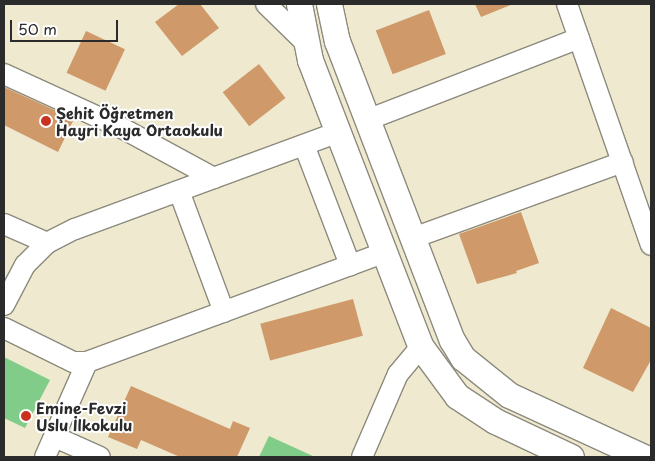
<!DOCTYPE html>
<html>
<head>
<meta charset="utf-8">
<style>
	body { margin:0 }
	#map { position:relative; width:655px; height:461px; overflow:hidden; background:#eee9cf; font-family:"Playpen Sans",sans-serif }
	div>[style] { position:absolute }
	.green>* { inset:0; background:#81cc89 }
	.building>* { inset:0; background:#cf9969; transform-origin:0 0 }
	.roads { filter:drop-shadow(1px 0 #8c8a7d) drop-shadow(-1px 0 #8c8a7d) drop-shadow(0 1px #8c8a7d) drop-shadow(0 -1px #8c8a7d) }
	.minor>* { height:20px; margin:-10px; padding:0 10px; transform-origin:10px; border-radius:10px; background:#fff }
	.major>* { height:25px; margin:-12.5px; padding:0 12.5px; transform-origin:12.5px; border-radius:12.5px; background:#fff }
	.dots>* { width:14px; height:14px; translate:-50% -50%; box-sizing:border-box; border:2px solid #fff; border-radius:50% }
	span { translate:-50% -50%; white-space:nowrap; text-align:center; line-height:1.15; -webkit-text-stroke:4px #fff; paint-order:stroke }
	.poi-label { font-size:15px; color:#2b2b2b; font-weight:700 }
	.left { translate:0 -50%; text-align:left }
	.frame { position:absolute; inset:0; border:5px solid #2b2b2b; pointer-events:none }
	.scale { position:absolute; left:10px; top:20px; width:108px; height:22px; box-sizing:border-box; border:2px solid #2b2b2b; border-top:0; padding-left:6px; font-size:15px; line-height:18px; white-space:nowrap; color:#2b2b2b; -webkit-text-stroke:4px #fff; paint-order:stroke }
</style>
</head>
<body>
<div id="map">
	<div class="green">
		<div style="clip-path:polygon(4px 357px,50px 380px,25px 428px,4px 418px)"></div>
		<div style="clip-path:polygon(269px 436px,315px 457px,259px 457px)"></div>
	</div>
	<div class="building">
		<div style="clip-path:polygon(179px 4px,200px 4px,219px 28px,182px 56px,155px 22px)"></div>
		<div style="clip-path:polygon(475px 4px,513px 4px,481px 17px)"></div>
		<div style="left:429px;top:10px;width:47px;height:57px;rotate:69deg"></div>
		<div style="left:86px;top:31px;width:43px;height:46px;rotate:25deg"></div>
		<div style="left:259px;top:64px;width:43px;height:46px;rotate:52deg"></div>
		<div style="clip-path:polygon(4px 87px,74px 119px,58px 152px,4px 125px)"></div>
		<div style="clip-path:polygon(521px 212px,539px 263px,516px 271px,517px 273px,477px 284px,459px 234px)"></div>
		<div style="left:353px;top:299px;width:38px;height:96px;rotate:75deg"></div>
		<div style="clip-path:polygon(611px 308px,651px 328px,651px 360px,633px 392px,583px 368px)"></div>
		<div style="clip-path:polygon(131px 386px,230px 429px,233px 421px,250px 428px,237px 457px,180px 457px,141px 440px,137px 449px,108px 437px)"></div>
	</div>
	<div class="roads">
		<div class="minor">
			<div style="left:266px;top:4px;width:57px;rotate:44.3deg"></div>
			<div style="left:567px;top:4px;width:255px;rotate:70.8deg"></div>
			<div style="left:4px;top:74px;width:128px;rotate:24.6deg"></div>
			<div style="left:120px;top:127px;width:107px;rotate:28.5deg"></div>
			<div style="left:367px;top:120px;width:227px;rotate:-21.1deg"></div>
			<div style="left:304px;top:145px;width:129px;rotate:69deg"></div>
			<div style="left:179px;top:191px;width:129px;rotate:69.6deg"></div>
			<div style="left:4px;top:224px;width:47px;rotate:23.8deg"></div>
			<div style="left:413px;top:238px;width:223px;rotate:-19.9deg"></div>
			<div style="left:4px;top:305px;width:45px;rotate:-62.3deg"></div>
			<div style="left:25px;top:265px;width:31px;rotate:-45deg"></div>
			<div style="left:47px;top:243px;width:31px;rotate:-27deg"></div>
			<div style="left:75px;top:229px;width:278px;rotate:-20.2deg"></div>
			<div style="left:4px;top:328px;width:77px;rotate:26.2deg"></div>
			<div style="left:73px;top:362px;width:14px"></div>
			<div style="left:87px;top:362px;width:315px;rotate:-20.2deg"></div>
			<div style="left:55px;top:437px;width:49px;rotate:24deg"></div>
			<div style="left:45px;top:457px;width:104px;rotate:-66.1deg"></div>
			<div style="left:362px;top:457px;width:90px;rotate:-66.6deg"></div>
			<div style="left:398px;top:374px;width:35px;rotate:-50deg"></div>
		</div>
		<div class="major">
			<div style="left:299px;top:4px;width:57px;rotate:78.9deg"></div>
			<div style="left:310px;top:60px;width:308px;rotate:68.9deg"></div>
			<div style="left:421px;top:347px;width:61px;rotate:53.7deg"></div>
			<div style="left:457px;top:396px;width:45px;rotate:33.3deg"></div>
			<div style="left:495px;top:421px;width:84px;rotate:25.3deg"></div>
			<div style="left:329px;top:4px;width:38px;rotate:78deg"></div>
			<div style="left:337px;top:41px;width:320px;rotate:69deg"></div>
			<div style="left:452px;top:340px;width:21px;rotate:59deg"></div>
			<div style="left:463px;top:358px;width:59px;rotate:38.8deg"></div>
			<div style="left:509px;top:395px;width:149px;rotate:24.7deg"></div>
		</div>
	</div>
	<div class="dots">
		<div style="left:46px;top:121px;background:#c8321e"></div>
		<div style="left:26px;top:416px;background:#c8321e"></div>
	</div>
	<div class="poi-label">
		<span class="left" style="left:56px;top:121px">Şehit Öğretmen<br>Hayri Kaya Ortaokulu</span>
		<span class="left" style="left:36px;top:416px">Emine-Fevzi<br>Uslu İlkokulu</span>
	</div>
	<div class="frame"></div>
	<div class="scale">50 m</div>
</div>
</body>
</html>
